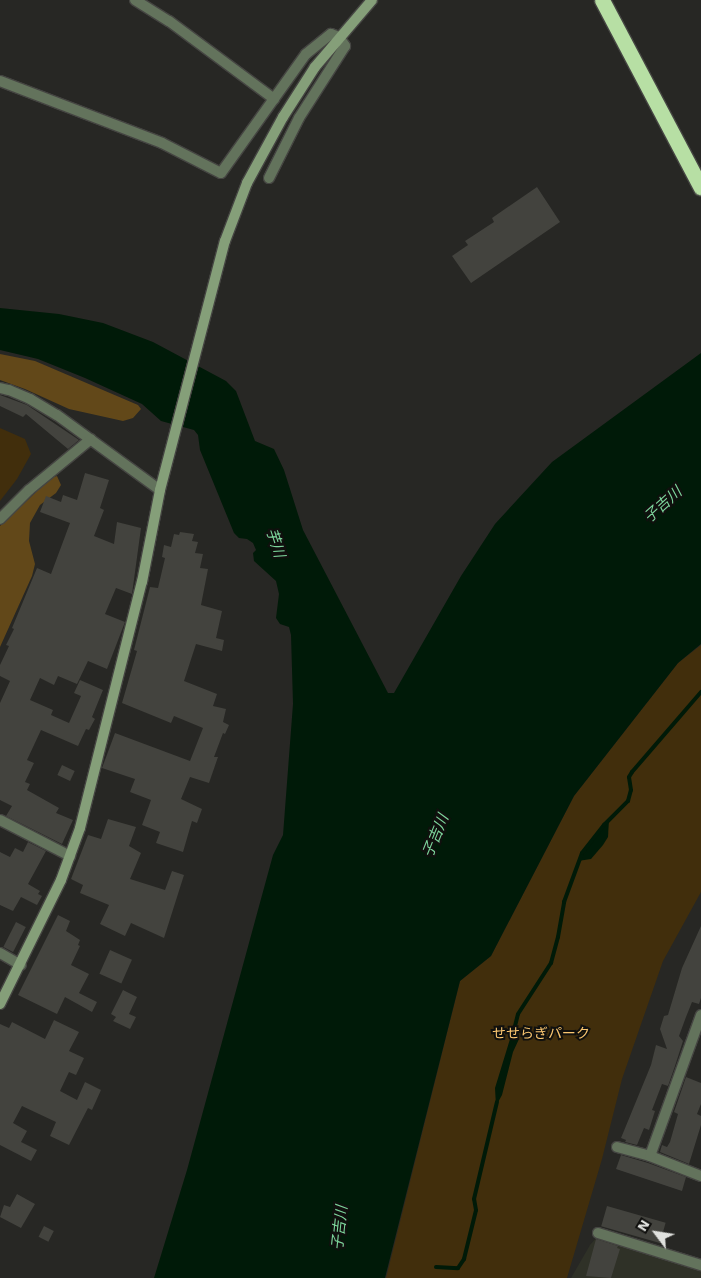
<!DOCTYPE html>
<html>
<head>
<meta charset="utf-8">
<style>
	body { margin:0 }
	#map { position:relative; width:701px; height:1278px; overflow:hidden; background:#272724; font-family:"Work Sans","Noto Sans JP",sans-serif }
	div>[style] { position:absolute }
	.built>* { inset:0; background:#2f3127 }
	.green>* { inset:0; background:#412e0c }
	.forest>* { inset:0; background:#624819 }
	.water>* { inset:0; background:#001a08 }
	.stream>* { height:4px; margin:-2px; padding:0 2px; transform-origin:2px; border-radius:2px; background:#001a08 }
	.building>* { inset:0; background:#43433e; transform-origin:0 0 }
	.roads { filter:drop-shadow(1px 0 #454542) drop-shadow(-1px 0 #454542) drop-shadow(0 1px #454542) drop-shadow(0 -1px #454542) }
	.street>* { height:10px; margin:-5px; padding:0 5px; transform-origin:5px; border-radius:5px; background:#63735c }
	.secondary>* { height:10px; margin:-5px; padding:0 5px; transform-origin:5px; border-radius:5px; background:#859f79 }
	.highway>* { height:15px; margin:-7.5px; padding:0 7.5px; transform-origin:7.5px; border-radius:7.5px; background:#b7dfa4 }
	span { translate:-50% -50%; white-space:nowrap; text-align:center; line-height:1.15; -webkit-text-stroke:4px #10100e; paint-order:stroke }
	.park-label { font-size:14px; color:#fac670 }
	.water-label { font-size:15px; color:#7dd69c; font-style:italic }
	.north { position:absolute; left:631px; top:1208px; width:50px; height:50px; -webkit-text-stroke:4px #10100e; paint-order:stroke; rotate:301deg; font-size:14px; font-weight:700; line-height:20px; text-align:center; color:#e0e1de }
	.north::after { content:''; display:block; margin:auto; width:18px; height:22px; background:#e0e1de; clip-path:polygon(50% 0,100% 100%,50% 72%,0 100%) }
</style>
</head>
<body>
<div id="map">
	<div class="built">
		<div style="clip-path:polygon(597px 1237px,701px 1271px,701px 1278px,571px 1278px,590px 1245px)"></div>
	</div>
	<div class="green">
		<div style="clip-path:polygon(0 428px,25px 439px,31px 454px,17px 479px,0 501px)"></div>
		<div style="clip-path:polygon(701px 645px,701px 892px,663px 961px,622px 1079px,602px 1159px,567px 1278px,386px 1278px,460px 981px,491px 956px,574px 796px,678px 663px)"></div>
	</div>
	<div class="forest">
		<div style="clip-path:polygon(0 354px,35px 361px,138px 405px,141px 409px,133px 418px,123px 421px,69px 409px,25px 389px,0 380px)"></div>
		<div style="clip-path:polygon(57px 476px,61px 485px,56px 493px,40px 505px,30px 523px,29px 541px,35px 564px,32px 576px,0 647px,0 526px,51px 478px)"></div>
	</div>
	<div class="water">
		<div style="clip-path:polygon(0 308px,59px 314px,103px 323px,153px 342px,226px 381px,236px 391px,255px 441px,274px 449px,284px 470px,303px 530px,388px 693px,394px 693px,461px 576px,495px 524px,552px 462px,701px 353px,701px 644px,678px 663px,574px 796px,491px 956px,460px 981px,385px 1278px,154px 1278px,187px 1170px,273px 855px,283px 835px,293px 704px,291px 635px,289px 627px,280px 624px,276px 618px,279px 594px,276px 581px,254px 561px,253px 553px,256px 550px,253px 543px,247px 539px,239px 538px,234px 533px,200px 450px,198px 435px,194px 430px,161px 421px,142px 404px,85px 378px,38px 359px,0 350px)"></div>
		<div style="clip-path:polygon(609px 819px,608px 837px,603px 845px,591px 859px,578px 861px)"></div>
		<div style="clip-path:polygon(514px 1026px,518px 1026px,519px 1039px,513px 1052px,502px 1095px,496px 1106px,495px 1088px)"></div>
	</div>
	<div class="stream">
		<div style="left:514px;top:1030px;width:16px;rotate:-76deg"></div>
		<div style="left:518px;top:1014px;width:61px;rotate:-57.1deg"></div>
		<div style="left:551px;top:963px;width:27px;rotate:-75deg"></div>
		<div style="left:558px;top:937px;width:36px;rotate:-80deg"></div>
		<div style="left:564px;top:902px;width:52px;rotate:-69.8deg"></div>
		<div style="left:582px;top:853px;width:36px;rotate:-52deg"></div>
		<div style="left:604px;top:825px;width:34px;rotate:-45deg"></div>
		<div style="left:628px;top:801px;width:11px;rotate:-75deg"></div>
		<div style="left:631px;top:790px;width:13px;rotate:-99deg"></div>
		<div style="left:629px;top:777px;width:6px;rotate:-59deg"></div>
		<div style="left:632px;top:772px;width:106px;rotate:-49.2deg"></div>
		<div style="left:436px;top:1267px;width:22px;rotate:3deg"></div>
		<div style="left:458px;top:1268px;width:11px;rotate:-56deg"></div>
		<div style="left:464px;top:1259px;width:50px;rotate:-76.2deg"></div>
		<div style="left:476px;top:1210px;width:11px;rotate:-100deg"></div>
		<div style="left:474px;top:1199px;width:100px;rotate:-76.7deg"></div>
	</div>
	<div class="building">
		<div style="clip-path:polygon(537px 187px,560px 222px,471px 283px,452px 256px,468px 245px,465px 241px,494px 222px,492px 218px)"></div>
		<div style="clip-path:polygon(0 395px,27px 405px,79px 440px,68px 449px,26px 414px,23px 417px,0 406px)"></div>
		<div style="clip-path:polygon(85px 473px,109px 480px,100px 508px,104px 510px,94px 536px,114px 544px,117px 522px,141px 528px,132px 594px,116px 588px,105px 614px,125px 622px,107px 669px,88px 661px,77px 684px,58px 676px,54px 685px,40px 678px,30px 700px,53px 710px,51px 715px,69px 723px,81px 696px,74px 693px,80px 680px,103px 690px,92px 717px,95px 719px,89px 730px,86px 729px,78px 746px,41px 730px,27px 760px,34px 763px,25px 782px,30px 784px,27px 790px,59px 808px,56px 813px,73px 820px,62px 844px,6px 816px,12px 806px,0 800px,0 703px,10px 681px,0 676px,0 665px,9px 646px,6px 645px,14px 629px,12px 628px,37px 568px,51px 574px,70px 523px,40px 512px,46px 496px,61px 502px,63px 495px,77px 500px)"></div>
		<div style="clip-path:polygon(180px 532px,194px 534px,192px 541px,198px 542px,195px 553px,203px 554px,200px 568px,208px 569px,201px 605px,222px 611px,216px 638px,224px 640px,222px 651px,196px 644px,184px 681px,217px 694px,213px 706px,226px 709px,223px 722px,229px 725px,225px 734px,223px 733px,214px 757px,218px 757px,209px 783px,190px 777px,181px 799px,202px 809px,197px 823px,192px 821px,183px 852px,156px 843px,160px 832px,142px 825px,151px 800px,130px 792px,135px 779px,102px 768px,115px 733px,190px 761px,203px 728px,174px 716px,171px 723px,122px 703px,137px 651px,134px 650px,150px 587px,158px 588px,165px 558px,162px 557px,164px 545px,171px 547px,174px 534px,179px 535px)"></div>
		<div style="left:62px;top:765px;width:14px;height:11px;rotate:25deg"></div>
		<div style="clip-path:polygon(108px 819px,136px 827px,129px 846px,141px 853px,130px 879px,165px 890px,172px 871px,184px 875px,164px 938px,131px 923px,125px 936px,100px 924px,109px 905px,80px 893px,83px 885px,71px 879px,88px 835px,101px 839px)"></div>
		<div style="clip-path:polygon(28px 842px,46px 851px,28px 884px,40px 891px,38px 894px,42px 896px,37px 905px,21px 897px,13px 911px,0 905px,0 852px,10px 857px,15px 848px,23px 852px)"></div>
		<div style="clip-path:polygon(58px 915px,70px 921px,66px 931px,80px 940px,78px 945px,80px 946px,71px 965px,89px 974px,79px 993px,97px 1002px,92px 1012px,65px 997px,57px 1014px,18px 995px)"></div>
		<div style="left:16px;top:922px;width:11px;height:28px;rotate:27deg"></div>
		<div style="clip-path:polygon(701px 926px,701px 998px,699px 1004px,692px 1002px,686px 1017px,679px 1036px,683px 1041px,675px 1066px,668px 1086px,662px 1084px,652px 1110px,655px 1111px,649px 1130px,644px 1128px,637px 1145px,625px 1142px,626px 1140px,621px 1138px,651px 1065px,656px 1045px,667px 1049px,660px 1029px,664px 1016px,668px 1015px,682px 968px)"></div>
		<div style="left:110px;top:950px;width:24px;height:26px;rotate:24deg"></div>
		<div style="clip-path:polygon(123px 990px,137px 997px,129px 1014px,136px 1017px,130px 1029px,113px 1021px,116px 1017px,111px 1014px)"></div>
		<div style="clip-path:polygon(54px 1020px,79px 1032px,69px 1051px,84px 1058px,76px 1075px,69px 1072px,60px 1091px,77px 1100px,85px 1082px,101px 1090px,92px 1110px,88px 1108px,69px 1145px,50px 1136px,56px 1122px,22px 1106px,13px 1123px,27px 1131px,21px 1142px,37px 1150px,31px 1161px,0 1145px,0 1024px,9px 1028px,12px 1022px,45px 1039px)"></div>
		<div style="clip-path:polygon(686px 1077px,701px 1083px,701px 1104px,697px 1114px,701px 1116px,701px 1125px,689px 1164px,660px 1152px,662px 1145px,667px 1147px,670px 1142px,678px 1114px,674px 1112px)"></div>
		<div style="clip-path:polygon(621px 1155px,648px 1163px,686px 1177px,682px 1191px,616px 1169px)"></div>
		<div style="clip-path:polygon(17px 1194px,35px 1204px,21px 1228px,0 1217px,4px 1205px,10px 1207px)"></div>
		<div style="left:607px;top:1206px;width:61px;height:21px;rotate:16deg"></div>
		<div style="left:44px;top:1226px;width:11px;height:12px;rotate:27deg"></div>
		<div style="clip-path:polygon(596px 1239px,618px 1246px,617px 1248px,620px 1249px,611px 1278px,586px 1276px)"></div>
	</div>
	<div class="roads">
		<div class="street">
			<div style="left:135px;top:0;width:40px;rotate:32deg"></div>
			<div style="left:169px;top:21px;width:131px;rotate:36.6deg"></div>
			<div style="left:0;top:81px;width:173px;rotate:20.9deg"></div>
			<div style="left:162px;top:143px;width:66px;rotate:27deg"></div>
			<div style="left:221px;top:173px;width:146px;rotate:-54.5deg"></div>
			<div style="left:306px;top:54px;width:32px;rotate:-39deg"></div>
			<div style="left:331px;top:34px;width:9px;rotate:21deg"></div>
			<div style="left:339px;top:37px;width:11px;rotate:56deg"></div>
			<div style="left:345px;top:46px;width:85px;rotate:122.6deg"></div>
			<div style="left:299px;top:118px;width:67px;rotate:116.6deg"></div>
			<div style="left:0;top:388px;width:9px;rotate:13deg"></div>
			<div style="left:9px;top:390px;width:23px;rotate:23deg"></div>
			<div style="left:30px;top:399px;width:31px;rotate:31deg"></div>
			<div style="left:57px;top:415px;width:127px;rotate:36.1deg"></div>
			<div style="left:0;top:519px;width:41px;rotate:-45deg"></div>
			<div style="left:29px;top:490px;width:80px;rotate:-39.4deg"></div>
			<div style="left:0;top:820px;width:79px;rotate:27.2deg"></div>
			<div style="left:0;top:953px;width:24px;rotate:30deg"></div>
			<div style="left:617px;top:1147px;width:34px;rotate:15deg"></div>
			<div style="left:650px;top:1156px;width:55px;rotate:21.4deg"></div>
			<div style="left:650px;top:1156px;width:150px;rotate:-70.1deg"></div>
			<div style="left:598px;top:1233px;width:108px;rotate:17.3deg"></div>
		</div>
		<div class="secondary">
			<div style="left:0;top:1004px;width:138px;rotate:-63.8deg"></div>
			<div style="left:61px;top:880px;width:55px;rotate:-69.9deg"></div>
			<div style="left:80px;top:828px;width:254px;rotate:-75.9deg"></div>
			<div style="left:142px;top:582px;width:94px;rotate:-78.9deg"></div>
			<div style="left:160px;top:490px;width:257px;rotate:-75.4deg"></div>
			<div style="left:225px;top:241px;width:62px;rotate:-69.2deg"></div>
			<div style="left:247px;top:183px;width:75px;rotate:-61.4deg"></div>
			<div style="left:283px;top:117px;width:59px;rotate:-57.4deg"></div>
			<div style="left:315px;top:67px;width:88px;rotate:-49.6deg"></div>
		</div>
		<div class="highway">
			<div style="left:602px;top:0;width:212px;rotate:62.2deg"></div>
		</div>
	</div>
	<div class="park-label">
		<span style="left:541px;top:1033px">せせらぎパーク</span>
	</div>
	<div class="water-label">
		<span style="left:663px;top:505px;rotate:-42deg">子吉川</span>
		<span style="left:275px;top:543px;rotate:72deg">芋川</span>
		<span style="left:436px;top:836px;rotate:-68deg">子吉川</span>
		<span style="left:340px;top:1228px;rotate:-84deg">子吉川</span>
	</div>
	<div class="north">N</div>
</div>
</body>
</html>
